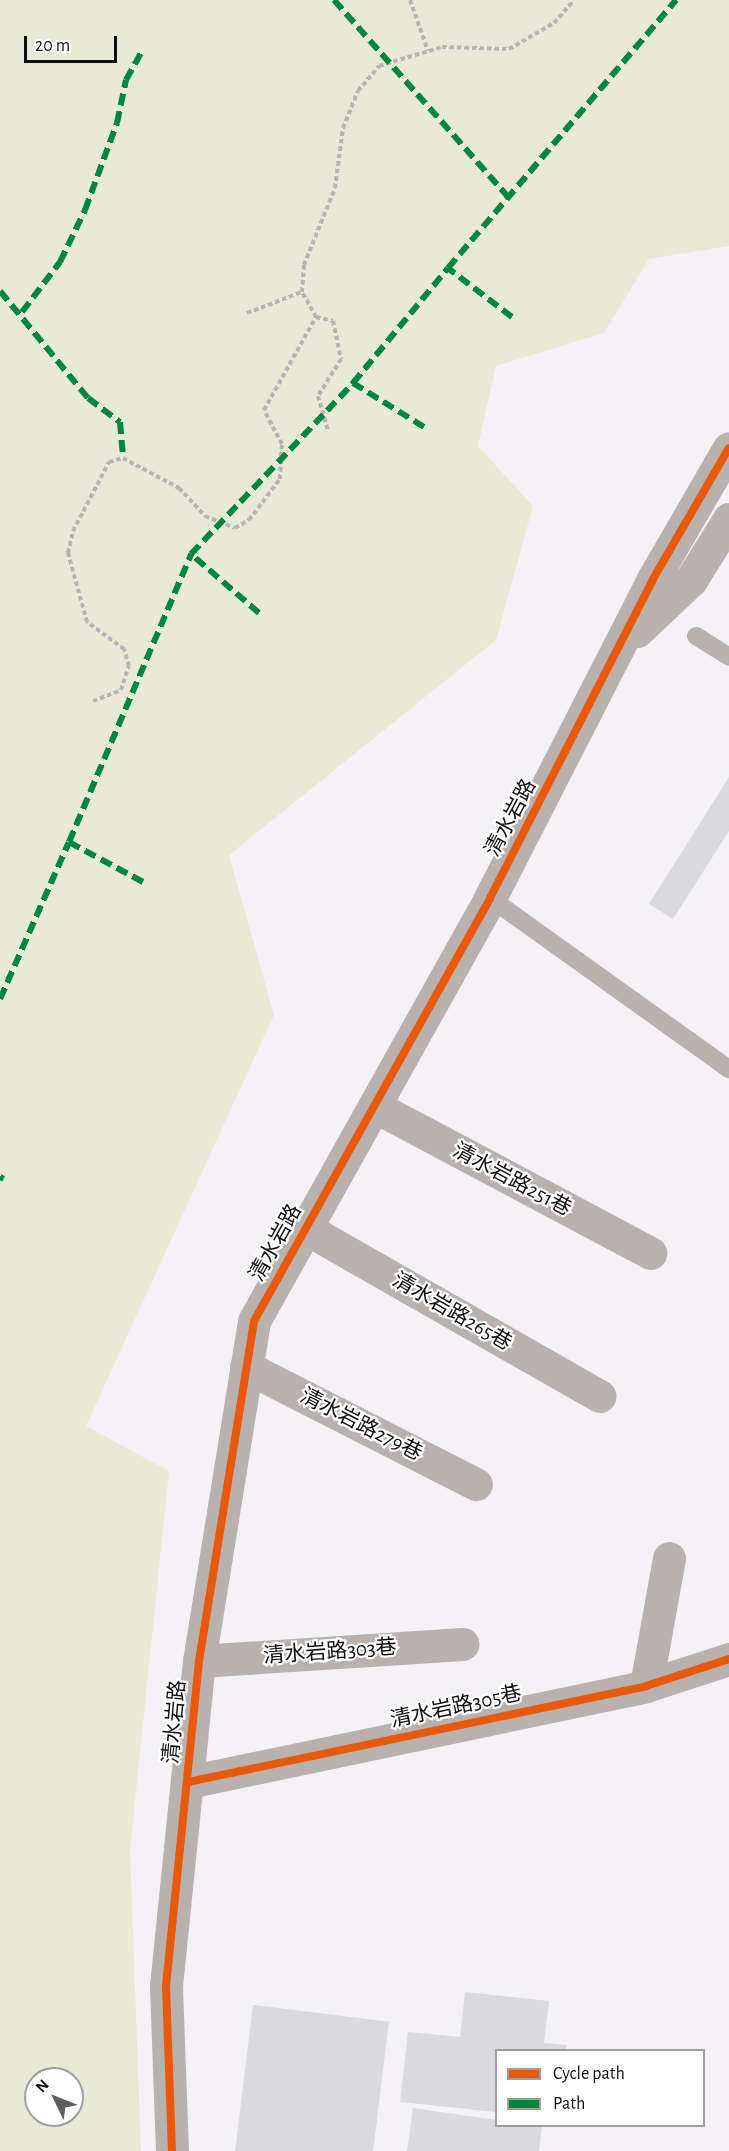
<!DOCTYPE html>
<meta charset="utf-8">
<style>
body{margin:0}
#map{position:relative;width:729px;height:2151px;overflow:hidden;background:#f4f2f7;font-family:"Alegreya Sans","Noto Sans TC",sans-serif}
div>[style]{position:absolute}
.green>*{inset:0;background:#e8ead5}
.building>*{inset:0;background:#dad9dc;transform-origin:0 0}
.path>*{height:4px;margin-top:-2px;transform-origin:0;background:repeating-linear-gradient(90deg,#b8b3b2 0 4.5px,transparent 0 7.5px)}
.service>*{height:18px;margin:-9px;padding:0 9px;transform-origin:9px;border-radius:9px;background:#b8b1ae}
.minor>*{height:33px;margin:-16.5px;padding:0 16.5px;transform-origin:16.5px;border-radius:16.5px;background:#b8b1ae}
.tertiary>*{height:33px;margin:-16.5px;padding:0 16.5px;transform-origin:16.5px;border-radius:16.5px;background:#b8b1ae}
.quiet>*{height:6px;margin-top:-3px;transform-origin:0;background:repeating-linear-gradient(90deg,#00873e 0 12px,transparent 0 18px)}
.cycleway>*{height:8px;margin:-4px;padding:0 4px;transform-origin:4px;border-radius:4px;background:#e8590c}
span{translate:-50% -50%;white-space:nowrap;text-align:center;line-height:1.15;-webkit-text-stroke:4.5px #fff;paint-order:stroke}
.street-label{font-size:21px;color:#0e0d10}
.legend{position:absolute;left:495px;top:2049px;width:210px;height:78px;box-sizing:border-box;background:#fff;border:2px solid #9f9e9f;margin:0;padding:8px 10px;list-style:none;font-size:18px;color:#0e0d10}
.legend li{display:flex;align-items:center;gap:12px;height:30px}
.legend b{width:30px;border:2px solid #9f9e9f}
.north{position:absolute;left:24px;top:2067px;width:60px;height:60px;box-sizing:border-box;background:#fff;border:2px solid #9f9e9f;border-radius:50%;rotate:313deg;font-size:16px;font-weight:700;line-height:24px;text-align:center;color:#0e0d10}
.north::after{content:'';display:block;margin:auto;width:21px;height:27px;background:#5e5d61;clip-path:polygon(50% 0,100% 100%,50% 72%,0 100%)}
.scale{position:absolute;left:24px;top:36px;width:93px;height:27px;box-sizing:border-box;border:3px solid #0e0d10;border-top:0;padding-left:8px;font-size:18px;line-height:21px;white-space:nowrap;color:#0e0d10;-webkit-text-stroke:4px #fff;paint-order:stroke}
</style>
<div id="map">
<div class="green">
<div style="clip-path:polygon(evenodd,0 0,729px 0,729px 246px,649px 259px,604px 333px,496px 366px,478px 446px,533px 506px,496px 640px,229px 855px,274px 1015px,86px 1426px,169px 1471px,130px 1850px,141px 2151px,0 2151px,0 0,36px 2079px,72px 2079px,72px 2115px,36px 2115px,36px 2079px)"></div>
</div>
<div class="building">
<div style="clip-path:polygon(729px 777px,729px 831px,673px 919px,649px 904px)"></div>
<div style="clip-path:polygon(465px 1992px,549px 2001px,544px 2043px,567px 2045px,566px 2050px,496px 2050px,496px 2112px,400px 2102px,408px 2032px,460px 2037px)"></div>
<div style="left:253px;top:2005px;width:137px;height:147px;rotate:7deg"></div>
<div style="clip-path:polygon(413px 2108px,496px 2120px,496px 2126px,542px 2126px,539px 2151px,407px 2151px)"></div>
</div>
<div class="path">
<div style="left:410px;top:0;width:54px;rotate:70.6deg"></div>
<div style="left:247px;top:313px;width:59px;rotate:-20.9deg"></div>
<div style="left:316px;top:317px;width:17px;rotate:13deg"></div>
<div style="left:333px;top:321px;width:39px;rotate:78deg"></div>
<div style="left:341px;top:359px;width:44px;rotate:121.9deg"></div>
<div style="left:318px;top:396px;width:37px;rotate:74deg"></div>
<div style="left:93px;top:701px;width:30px;rotate:-21deg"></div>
<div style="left:121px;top:690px;width:25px;rotate:-72deg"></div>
<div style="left:129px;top:666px;width:18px;rotate:-106deg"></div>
<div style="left:124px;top:649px;width:46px;rotate:-143.9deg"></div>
<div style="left:87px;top:622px;width:72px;rotate:-105.4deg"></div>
<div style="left:68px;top:553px;width:23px;rotate:-77deg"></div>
<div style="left:73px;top:531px;width:78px;rotate:-62.4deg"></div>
<div style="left:109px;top:462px;width:15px;rotate:-16deg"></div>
<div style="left:123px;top:458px;width:64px;rotate:28.2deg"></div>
<div style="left:179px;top:488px;width:38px;rotate:47deg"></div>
<div style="left:205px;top:516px;width:32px;rotate:22deg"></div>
<div style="left:235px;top:528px;width:16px;rotate:-30deg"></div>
<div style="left:249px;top:520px;width:51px;rotate:-52.9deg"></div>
<div style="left:280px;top:479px;width:35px;rotate:-87deg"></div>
<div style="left:282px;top:444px;width:38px;rotate:-118deg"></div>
<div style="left:264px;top:410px;width:107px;rotate:-60.8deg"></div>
<div style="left:316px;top:317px;width:29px;rotate:-119deg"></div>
<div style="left:302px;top:292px;width:27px;rotate:-86deg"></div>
<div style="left:304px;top:265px;width:83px;rotate:-68.1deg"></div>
<div style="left:335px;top:188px;width:61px;rotate:-82.4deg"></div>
<div style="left:343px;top:128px;width:40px;rotate:-68deg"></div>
<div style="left:358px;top:91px;width:33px;rotate:-50deg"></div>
<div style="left:379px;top:66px;width:66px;rotate:-16.8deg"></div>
<div style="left:442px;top:47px;width:67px;rotate:1.7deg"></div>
<div style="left:509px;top:49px;width:52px;rotate:-30deg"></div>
<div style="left:554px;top:23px;width:30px;rotate:-49deg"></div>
</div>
<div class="service">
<div style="left:696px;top:636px;width:39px;rotate:32deg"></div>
<div style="left:490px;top:898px;width:294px;rotate:35.6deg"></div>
</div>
<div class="minor">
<div style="left:374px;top:1106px;width:313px;rotate:28deg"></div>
<div style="left:305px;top:1228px;width:339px;rotate:29.7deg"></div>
<div style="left:246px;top:1367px;width:258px;rotate:27deg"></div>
<div style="left:199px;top:1661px;width:264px;rotate:-3.7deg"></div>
<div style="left:646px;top:1686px;width:130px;rotate:-79.8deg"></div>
<div style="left:188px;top:1782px;width:468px;rotate:-11.8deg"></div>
<div style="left:646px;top:1686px;width:87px;rotate:-18deg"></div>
</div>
<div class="tertiary">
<div style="left:637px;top:631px;width:74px;rotate:-43.4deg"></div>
<div style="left:691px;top:580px;width:72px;rotate:-58.1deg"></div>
<div style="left:172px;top:2151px;width:165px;rotate:-92.1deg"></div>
<div style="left:166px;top:1986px;width:327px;rotate:-84.2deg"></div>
<div style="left:199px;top:1661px;width:344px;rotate:-80.8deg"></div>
<div style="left:254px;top:1321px;width:484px;rotate:-60.8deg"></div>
<div style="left:490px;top:898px;width:358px;rotate:-62.9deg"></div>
<div style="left:653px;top:579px;width:151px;rotate:-59.9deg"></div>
</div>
<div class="quiet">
<div style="left:334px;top:0;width:263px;rotate:48.5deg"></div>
<div style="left:0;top:291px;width:139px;rotate:50.6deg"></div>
<div style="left:88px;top:398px;width:40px;rotate:37deg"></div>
<div style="left:120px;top:422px;width:36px;rotate:85deg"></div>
<div style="left:22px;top:312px;width:63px;rotate:-52.8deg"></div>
<div style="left:60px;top:262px;width:58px;rotate:-64.3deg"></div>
<div style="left:85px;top:210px;width:93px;rotate:-69.8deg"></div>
<div style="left:117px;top:123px;width:44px;rotate:-78.2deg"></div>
<div style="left:126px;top:80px;width:35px;rotate:-61deg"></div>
<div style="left:512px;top:317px;width:81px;rotate:-142.6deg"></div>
<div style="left:448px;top:268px;width:352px;rotate:-49.6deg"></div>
<div style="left:424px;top:427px;width:84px;rotate:-148.2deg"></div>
<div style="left:353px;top:383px;width:149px;rotate:-50.4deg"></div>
<div style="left:259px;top:613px;width:90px;rotate:-139.1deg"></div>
<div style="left:191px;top:554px;width:236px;rotate:-46.5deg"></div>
<div style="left:143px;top:882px;width:84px;rotate:-151.6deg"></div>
<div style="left:69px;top:842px;width:313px;rotate:-67deg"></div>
<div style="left:0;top:999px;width:171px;rotate:-66.3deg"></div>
<div style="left:0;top:1177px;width:4px;rotate:27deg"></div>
</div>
<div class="cycleway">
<div style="left:188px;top:1782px;width:468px;rotate:-11.8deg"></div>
<div style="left:646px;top:1686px;width:87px;rotate:-18deg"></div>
<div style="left:172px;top:2151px;width:165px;rotate:-92.1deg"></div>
<div style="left:166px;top:1986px;width:327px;rotate:-84.2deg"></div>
<div style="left:199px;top:1661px;width:344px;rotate:-80.8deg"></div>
<div style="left:254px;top:1321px;width:484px;rotate:-60.8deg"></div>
<div style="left:490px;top:898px;width:358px;rotate:-62.9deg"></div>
<div style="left:653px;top:579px;width:151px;rotate:-59.9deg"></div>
</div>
<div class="street-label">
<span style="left:511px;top:818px;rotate:-62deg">清水岩路</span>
<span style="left:512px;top:1180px;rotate:28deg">清水岩路251巷</span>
<span style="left:276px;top:1243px;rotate:-61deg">清水岩路</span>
<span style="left:452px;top:1312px;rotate:30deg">清水岩路265巷</span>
<span style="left:361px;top:1425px;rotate:27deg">清水岩路279巷</span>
<span style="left:330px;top:1652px;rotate:-4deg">清水岩路303巷</span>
<span style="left:456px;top:1707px;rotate:-12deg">清水岩路305巷</span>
<span style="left:175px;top:1722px;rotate:-85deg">清水岩路</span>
</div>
<ul class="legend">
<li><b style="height:8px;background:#e8590c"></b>Cycle path</li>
<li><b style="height:8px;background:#00873e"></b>Path</li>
</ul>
<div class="north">N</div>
<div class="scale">20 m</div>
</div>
